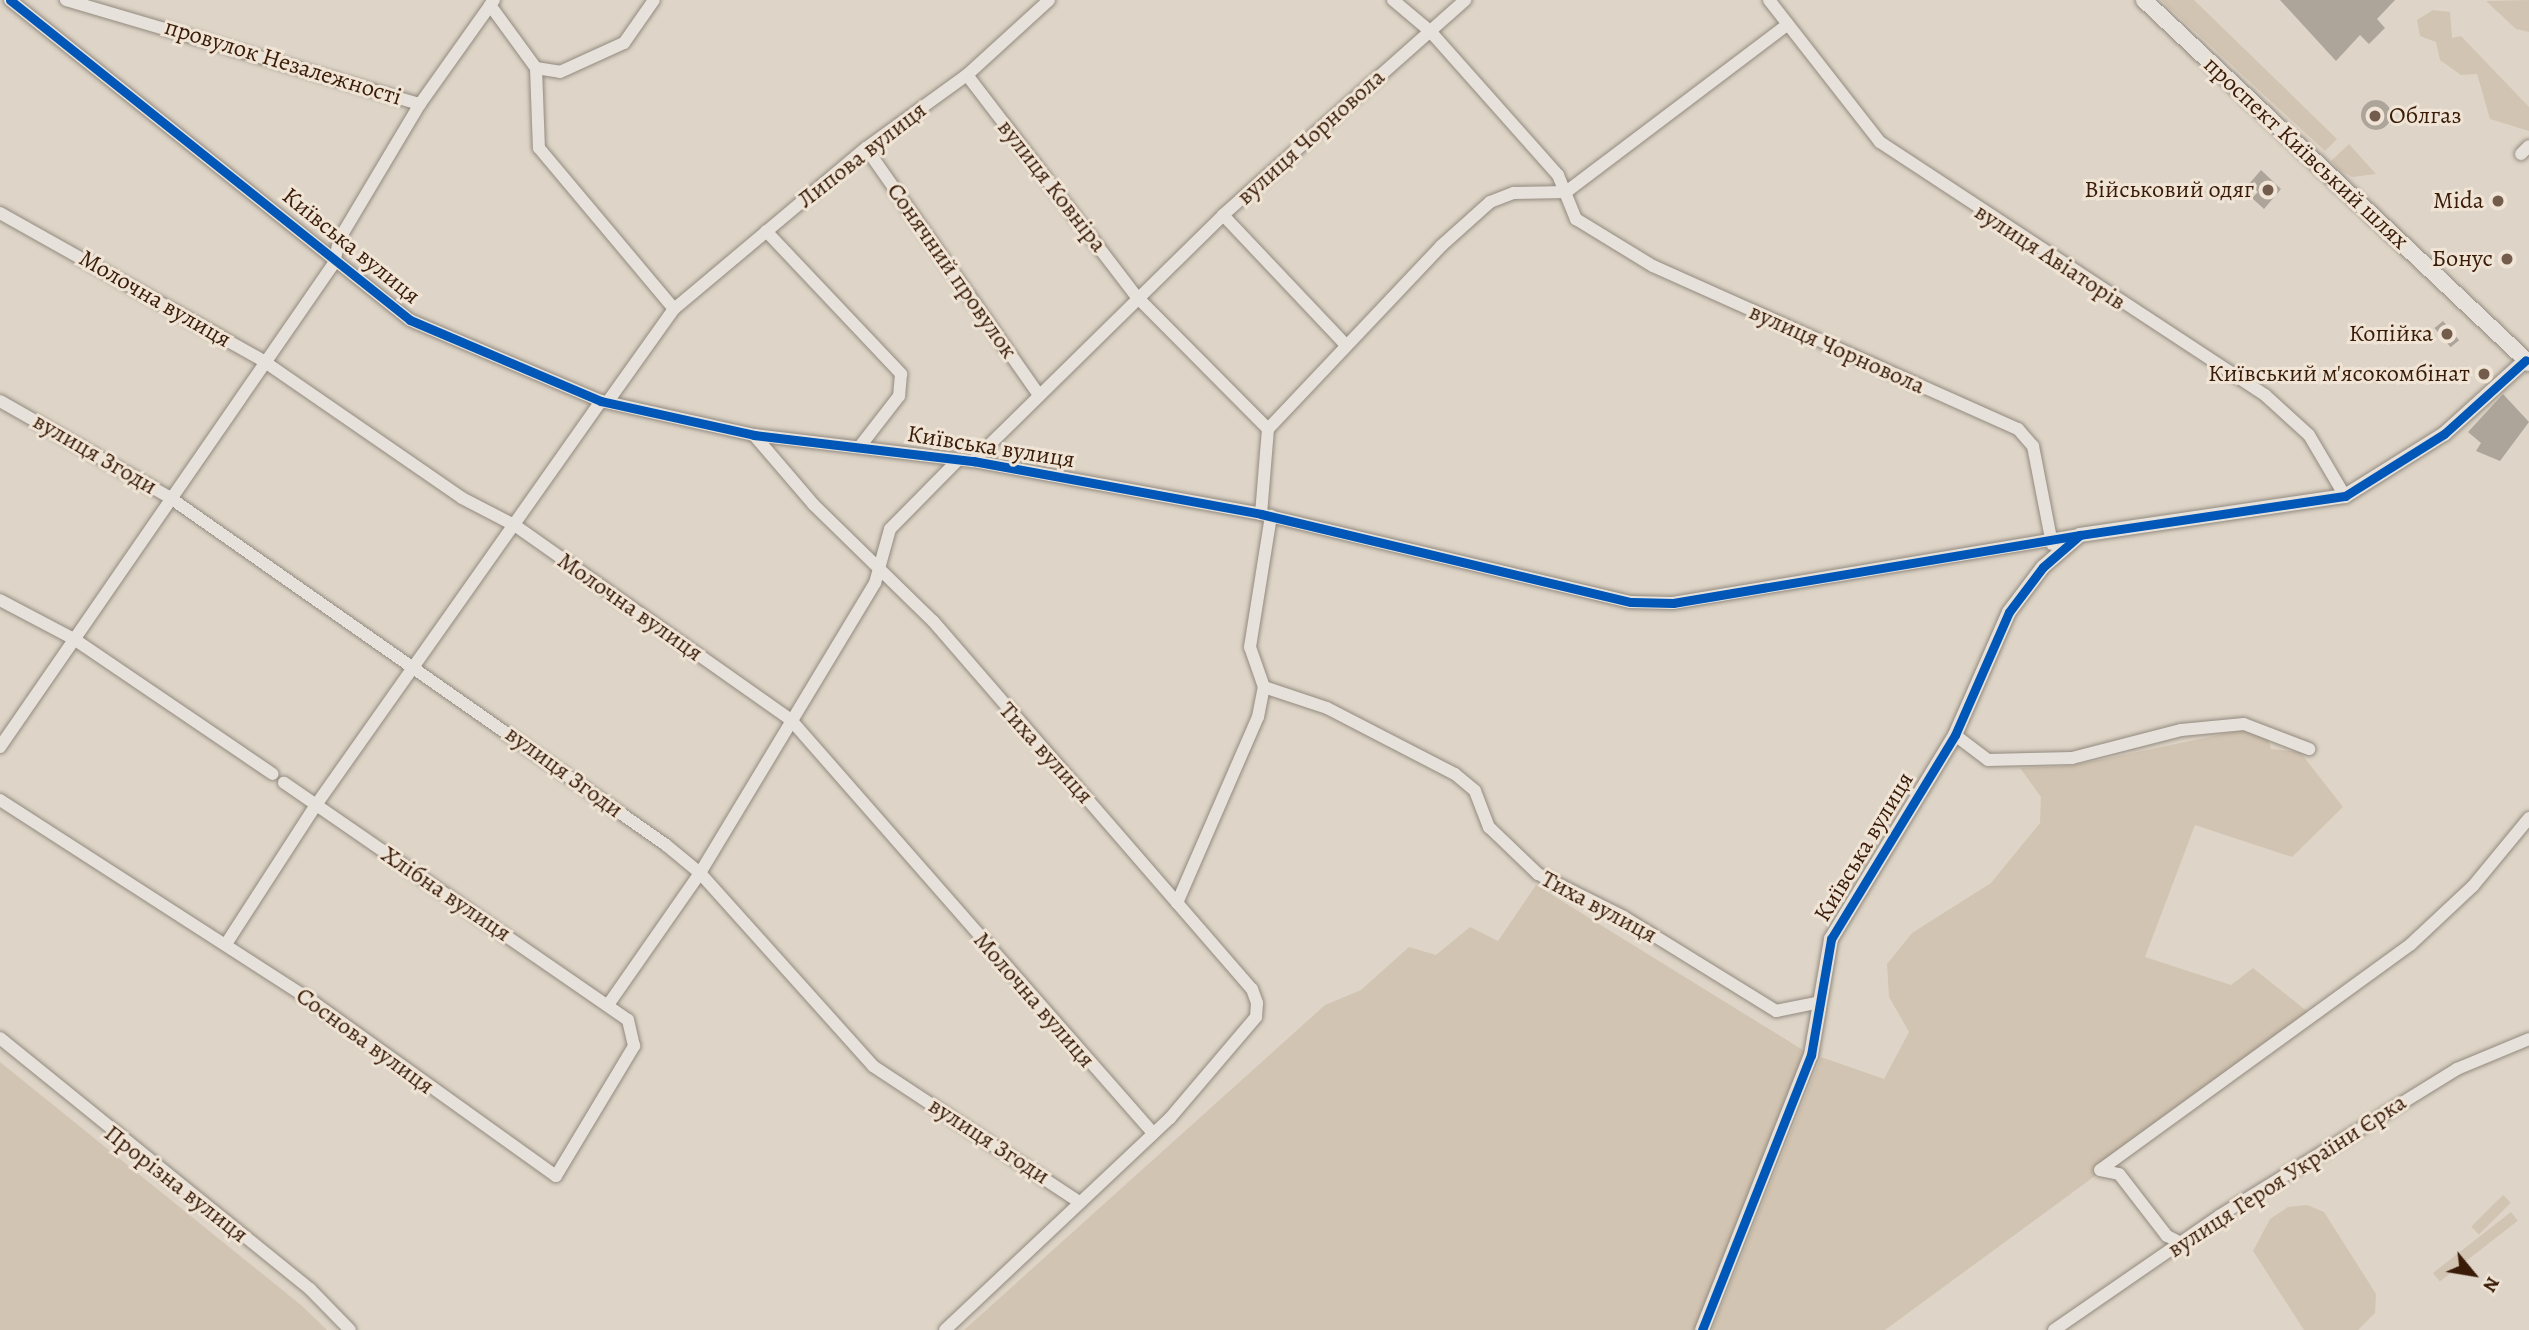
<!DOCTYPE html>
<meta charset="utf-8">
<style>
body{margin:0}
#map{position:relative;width:2529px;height:1330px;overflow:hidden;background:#ded5c8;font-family:Alegreya,serif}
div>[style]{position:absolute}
.green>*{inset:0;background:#d2c4b2;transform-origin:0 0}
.building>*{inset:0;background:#ada59a;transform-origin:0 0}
.round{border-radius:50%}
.roads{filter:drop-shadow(0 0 2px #938a7f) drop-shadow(0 0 2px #938a7f)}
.minor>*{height:12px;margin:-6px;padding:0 6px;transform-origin:6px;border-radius:6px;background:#e6e1da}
.tertiary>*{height:14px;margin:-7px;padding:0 7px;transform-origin:7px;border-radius:7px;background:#e6e1da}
.secondary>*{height:16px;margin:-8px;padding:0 8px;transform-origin:8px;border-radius:8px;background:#e6e1da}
.cycleway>*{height:9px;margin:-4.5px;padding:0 4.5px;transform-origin:4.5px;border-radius:4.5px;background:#0057b8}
.dots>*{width:19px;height:19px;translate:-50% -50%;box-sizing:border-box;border:4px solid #efe4d5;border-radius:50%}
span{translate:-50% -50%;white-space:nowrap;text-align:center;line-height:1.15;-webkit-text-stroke:6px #efe4d5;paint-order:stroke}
.street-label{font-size:24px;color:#391b07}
.poi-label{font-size:24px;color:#391b07}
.left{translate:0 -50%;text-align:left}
.right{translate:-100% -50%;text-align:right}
.north{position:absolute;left:2438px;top:1239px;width:70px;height:70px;-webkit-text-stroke:5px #efe4d5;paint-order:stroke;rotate:120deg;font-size:19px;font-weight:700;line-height:28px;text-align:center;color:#391b07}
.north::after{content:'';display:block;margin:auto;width:24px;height:32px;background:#391b07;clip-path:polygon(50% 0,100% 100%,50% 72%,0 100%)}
</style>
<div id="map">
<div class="green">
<div style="clip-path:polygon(2161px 0,2194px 0,2337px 139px,2325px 151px)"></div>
<div style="clip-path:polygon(2529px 0,2529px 32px,2516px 29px,2486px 1px)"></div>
<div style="clip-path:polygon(2433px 10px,2450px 12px,2452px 38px,2461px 36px,2529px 107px,2529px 131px,2490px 119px,2477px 74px,2461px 75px,2440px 60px,2436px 42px,2420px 36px,2417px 20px)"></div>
<div style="clip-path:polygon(2349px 144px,2376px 174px,2352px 177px,2337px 168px,2331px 161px)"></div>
<div style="clip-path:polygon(2243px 730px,2268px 738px,2271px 749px,2300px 752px,2343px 807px,2292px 857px,2195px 825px,2145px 957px,2231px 985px,2253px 968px,2313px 1016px,1885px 1330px,1712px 1330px,1821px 1057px,1884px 1079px,1909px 1032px,1889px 997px,1887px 964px,1912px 933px,1991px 883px,2040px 823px,2041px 797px,2020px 768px,2070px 766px)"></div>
<div style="clip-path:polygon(1536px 885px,1811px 1055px,1700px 1330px,964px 1330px,1325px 1005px,1361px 990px,1409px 947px,1436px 955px,1470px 927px,1498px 941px)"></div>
<div style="clip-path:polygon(0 1062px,301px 1305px,327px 1330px,0 1330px)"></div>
<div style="left:2503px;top:1195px;width:11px;height:45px;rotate:45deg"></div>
<div style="clip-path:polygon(2307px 1205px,2324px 1212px,2376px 1294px,2375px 1313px,2358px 1330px,2304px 1330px,2253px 1251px,2270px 1219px,2288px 1207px)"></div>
<div style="left:2511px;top:1212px;width:11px;height:99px;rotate:52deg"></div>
</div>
<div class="building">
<div style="clip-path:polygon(2280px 0,2395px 0,2377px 19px,2385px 28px,2369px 44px,2360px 35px,2336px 61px)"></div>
<div class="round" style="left:2361px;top:100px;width:30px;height:30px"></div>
<div style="clip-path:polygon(2261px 170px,2281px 189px,2264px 209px,2252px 198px,2258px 192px,2249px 184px)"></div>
<div style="left:2443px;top:321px;width:25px;height:11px;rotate:50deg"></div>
<div style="clip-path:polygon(2503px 394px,2529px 422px,2500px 461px,2476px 451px,2481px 443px,2468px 432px)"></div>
</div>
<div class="roads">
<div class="minor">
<div style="left:10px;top:0;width:512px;rotate:38.66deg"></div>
<div style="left:410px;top:320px;width:207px;rotate:23deg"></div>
<div style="left:601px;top:401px;width:157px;rotate:12.5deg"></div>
<div style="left:754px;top:435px;width:221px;rotate:6.8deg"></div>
<div style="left:973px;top:461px;width:293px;rotate:10.4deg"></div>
<div style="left:1261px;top:514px;width:380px;rotate:13.4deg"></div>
<div style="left:1631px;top:602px;width:42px;rotate:1.4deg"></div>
<div style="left:1673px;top:603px;width:412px;rotate:-9.5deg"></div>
<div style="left:66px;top:0;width:369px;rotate:16.4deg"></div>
<div style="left:1393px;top:0;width:48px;rotate:40deg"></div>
<div style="left:1430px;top:31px;width:193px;rotate:48.4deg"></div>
<div style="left:1558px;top:175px;width:48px;rotate:67.8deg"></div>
<div style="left:1576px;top:219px;width:90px;rotate:31.4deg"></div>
<div style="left:1653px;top:266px;width:400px;rotate:24.1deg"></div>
<div style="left:2018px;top:429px;width:23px;rotate:49deg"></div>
<div style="left:2033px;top:446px;width:100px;rotate:79deg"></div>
<div style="left:1769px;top:0;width:180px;rotate:52deg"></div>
<div style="left:1880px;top:142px;width:461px;rotate:33.3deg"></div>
<div style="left:2265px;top:395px;width:59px;rotate:42.3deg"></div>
<div style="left:2309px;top:435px;width:71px;rotate:59.5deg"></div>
<div style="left:490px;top:5px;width:78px;rotate:53.9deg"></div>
<div style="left:536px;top:68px;width:24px;rotate:9deg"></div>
<div style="left:560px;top:72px;width:70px;rotate:-24.4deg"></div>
<div style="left:624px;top:43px;width:52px;rotate:-55.1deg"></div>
<div style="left:536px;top:68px;width:80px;rotate:87.9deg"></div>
<div style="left:539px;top:148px;width:210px;rotate:50deg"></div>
<div style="left:967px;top:75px;width:280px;rotate:52.6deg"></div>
<div style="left:1137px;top:297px;width:186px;rotate:45.2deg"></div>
<div style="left:866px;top:148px;width:300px;rotate:55deg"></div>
<div style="left:2521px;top:154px;width:11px;rotate:-45deg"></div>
<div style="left:0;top:213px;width:304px;rotate:29.3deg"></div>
<div style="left:265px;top:362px;width:239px;rotate:34.6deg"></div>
<div style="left:462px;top:498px;width:61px;rotate:27.4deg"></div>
<div style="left:516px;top:526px;width:337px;rotate:35.2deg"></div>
<div style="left:791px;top:720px;width:548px;rotate:48.77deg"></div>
<div style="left:1223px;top:215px;width:179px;rotate:46.6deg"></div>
<div style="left:766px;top:231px;width:197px;rotate:46.6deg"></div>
<div style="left:901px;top:374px;width:22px;rotate:95deg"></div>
<div style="left:899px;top:396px;width:62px;rotate:127.8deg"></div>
<div style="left:609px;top:400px;width:112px;rotate:-54.5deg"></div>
<div style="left:674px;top:309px;width:251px;rotate:-40deg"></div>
<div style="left:866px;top:148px;width:125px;rotate:-35.9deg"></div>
<div style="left:967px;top:75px;width:111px;rotate:-42.4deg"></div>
<div style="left:0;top:401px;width:194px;rotate:29.6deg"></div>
<div style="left:169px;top:497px;width:607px;rotate:35deg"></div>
<div style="left:666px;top:845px;width:44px;rotate:39.5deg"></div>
<div style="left:700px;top:873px;width:259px;rotate:48.1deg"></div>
<div style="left:873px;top:1066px;width:247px;rotate:33.4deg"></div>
<div style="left:754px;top:435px;width:92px;rotate:49.4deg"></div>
<div style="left:814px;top:505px;width:166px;rotate:44.3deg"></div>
<div style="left:933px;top:621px;width:487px;rotate:49.1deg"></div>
<div style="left:1252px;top:989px;width:15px;rotate:70deg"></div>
<div style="left:1257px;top:1003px;width:14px;rotate:94deg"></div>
<div style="left:1256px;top:1017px;width:133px;rotate:130.4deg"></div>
<div style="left:1170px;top:1118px;width:309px;rotate:136.7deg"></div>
<div style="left:973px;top:461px;width:351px;rotate:-44.5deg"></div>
<div style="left:1223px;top:215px;width:324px;rotate:-41.6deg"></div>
<div style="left:1261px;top:514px;width:85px;rotate:-85.3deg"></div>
<div style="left:1268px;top:429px;width:252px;rotate:-46.6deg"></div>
<div style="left:1441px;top:246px;width:66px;rotate:-41.9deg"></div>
<div style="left:1490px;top:202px;width:26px;rotate:-21deg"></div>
<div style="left:1514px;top:193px;width:52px;rotate:-1.1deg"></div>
<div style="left:1566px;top:192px;width:278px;rotate:-37.1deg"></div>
<div style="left:0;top:600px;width:84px;rotate:27.8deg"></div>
<div style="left:74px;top:639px;width:240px;rotate:34.2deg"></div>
<div style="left:1264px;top:687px;width:66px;rotate:18.4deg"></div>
<div style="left:1327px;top:708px;width:144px;rotate:27.3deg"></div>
<div style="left:1455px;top:774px;width:26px;rotate:40deg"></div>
<div style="left:1475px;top:791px;width:39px;rotate:69deg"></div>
<div style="left:1489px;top:827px;width:68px;rotate:43.8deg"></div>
<div style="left:1538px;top:874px;width:96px;rotate:26.6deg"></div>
<div style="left:1624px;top:917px;width:179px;rotate:31.7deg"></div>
<div style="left:1776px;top:1011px;width:41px;rotate:-11.3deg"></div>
<div style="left:1955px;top:735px;width:41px;rotate:37.1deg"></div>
<div style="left:1988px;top:760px;width:84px;rotate:-1.4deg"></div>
<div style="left:2072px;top:758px;width:113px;rotate:-14.4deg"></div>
<div style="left:2181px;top:730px;width:63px;rotate:-5.4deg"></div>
<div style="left:2244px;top:724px;width:70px;rotate:21deg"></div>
<div style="left:0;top:747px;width:588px;rotate:-55.39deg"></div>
<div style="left:334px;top:263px;width:26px;rotate:-77deg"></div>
<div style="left:340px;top:238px;width:156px;rotate:-59.2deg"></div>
<div style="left:420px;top:104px;width:128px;rotate:-54.6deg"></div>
<div style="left:0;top:800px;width:373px;rotate:32.8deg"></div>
<div style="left:313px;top:1002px;width:299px;rotate:35.6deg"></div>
<div style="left:556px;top:1176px;width:152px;rotate:-59deg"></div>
<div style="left:634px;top:1046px;width:27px;rotate:-103deg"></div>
<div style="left:628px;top:1020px;width:418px;rotate:-145.4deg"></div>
<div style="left:1177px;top:903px;width:203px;rotate:-66.5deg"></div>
<div style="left:1258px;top:717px;width:31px;rotate:-79deg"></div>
<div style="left:1264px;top:687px;width:42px;rotate:-109.3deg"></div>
<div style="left:1250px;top:647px;width:133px;rotate:-80.9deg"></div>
<div style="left:226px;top:944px;width:166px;rotate:-57.1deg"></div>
<div style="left:316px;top:805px;width:494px;rotate:-54.8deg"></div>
<div style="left:608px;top:1005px;width:161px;rotate:-55.1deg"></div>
<div style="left:700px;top:873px;width:339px;rotate:-58.9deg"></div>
<div style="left:875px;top:583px;width:56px;rotate:-74.5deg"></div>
<div style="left:890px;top:529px;width:95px;rotate:-45.4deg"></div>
<div style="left:0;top:1038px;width:399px;rotate:39deg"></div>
<div style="left:310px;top:1289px;width:57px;rotate:45.7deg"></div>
<div style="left:2181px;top:1243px;width:16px;rotate:-153deg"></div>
<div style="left:2167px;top:1236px;width:78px;rotate:-127.7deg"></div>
<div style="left:2119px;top:1174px;width:19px;rotate:-168deg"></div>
<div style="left:2100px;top:1170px;width:384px;rotate:-36deg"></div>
<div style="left:2411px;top:944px;width:85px;rotate:-43.1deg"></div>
<div style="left:2473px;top:886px;width:88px;rotate:-50.5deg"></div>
<div style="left:2054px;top:1330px;width:201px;rotate:-34.6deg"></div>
<div style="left:2219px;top:1216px;width:280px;rotate:-31.7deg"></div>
<div style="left:2457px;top:1069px;width:78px;rotate:-22.6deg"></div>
</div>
<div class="tertiary">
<div style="left:1702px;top:1330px;width:296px;rotate:-68.4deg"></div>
<div style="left:1811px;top:1055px;width:118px;rotate:-80.2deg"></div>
<div style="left:1831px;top:939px;width:239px;rotate:-58.7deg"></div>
<div style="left:1955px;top:735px;width:134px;rotate:-66.3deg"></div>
<div style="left:2009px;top:612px;width:56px;rotate:-52.9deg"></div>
<div style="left:2043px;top:567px;width:49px;rotate:-40.9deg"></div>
<div style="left:2080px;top:535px;width:268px;rotate:-8.4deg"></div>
<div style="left:2345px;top:496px;width:117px;rotate:-32.1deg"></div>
<div style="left:2444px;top:434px;width:110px;rotate:-42.1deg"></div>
</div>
<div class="secondary">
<div style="left:2144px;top:0;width:529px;rotate:43.32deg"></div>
</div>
</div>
<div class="cycleway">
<div style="left:10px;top:0;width:512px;rotate:38.66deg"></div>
<div style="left:410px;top:320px;width:207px;rotate:23deg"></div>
<div style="left:601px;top:401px;width:157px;rotate:12.5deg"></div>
<div style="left:754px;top:435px;width:221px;rotate:6.8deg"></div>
<div style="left:973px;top:461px;width:293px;rotate:10.4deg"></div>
<div style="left:1261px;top:514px;width:380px;rotate:13.4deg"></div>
<div style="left:1631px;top:602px;width:42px;rotate:1.4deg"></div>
<div style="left:1673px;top:603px;width:413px;rotate:-9.5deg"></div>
<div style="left:1702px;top:1330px;width:296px;rotate:-68.4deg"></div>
<div style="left:1811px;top:1055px;width:118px;rotate:-80.2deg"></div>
<div style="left:1831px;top:939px;width:239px;rotate:-58.7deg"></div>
<div style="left:1955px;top:735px;width:134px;rotate:-66.3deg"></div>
<div style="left:2009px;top:612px;width:56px;rotate:-52.9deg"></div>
<div style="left:2043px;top:567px;width:49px;rotate:-40.9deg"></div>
<div style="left:2080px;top:535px;width:268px;rotate:-8.4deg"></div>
<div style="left:2345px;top:496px;width:117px;rotate:-32.1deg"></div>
<div style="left:2444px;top:434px;width:110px;rotate:-42.1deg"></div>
</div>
<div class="dots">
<div style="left:2375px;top:116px;background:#735c4b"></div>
<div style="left:2268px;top:190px;background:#735c4b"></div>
<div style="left:2498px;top:201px;background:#735c4b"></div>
<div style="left:2507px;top:259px;background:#735c4b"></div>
<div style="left:2447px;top:334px;background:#735c4b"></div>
<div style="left:2484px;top:374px;background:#735c4b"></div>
</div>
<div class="street-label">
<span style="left:283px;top:62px;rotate:17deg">провулок Незалежності</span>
<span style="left:1311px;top:137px;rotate:-42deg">вулиця Чорновола</span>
<span style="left:2306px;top:153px;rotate:43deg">проспект Київський шлях</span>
<span style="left:862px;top:155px;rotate:-38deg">Липова вулиця</span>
<span style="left:1052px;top:186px;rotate:52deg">вулиця Ковніра</span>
<span style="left:351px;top:246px;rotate:39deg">Київська вулиця</span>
<span style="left:2050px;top:257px;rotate:33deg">вулиця Авіаторів</span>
<span style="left:952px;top:271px;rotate:55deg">Сонячний провулок</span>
<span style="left:155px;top:299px;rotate:30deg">Молочна вулиця</span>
<span style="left:1837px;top:349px;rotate:24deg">вулиця Чорновола</span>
<span style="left:991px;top:447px;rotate:9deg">Київська вулиця</span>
<span style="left:95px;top:454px;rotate:30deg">вулиця Згоди</span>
<span style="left:630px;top:607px;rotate:35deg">Молочна вулиця</span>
<span style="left:1046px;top:753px;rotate:48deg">Тиха вулиця</span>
<span style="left:564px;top:772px;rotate:36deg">вулиця Згоди</span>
<span style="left:1864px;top:847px;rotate:-59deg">Київська вулиця</span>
<span style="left:446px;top:894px;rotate:34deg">Хлібна вулиця</span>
<span style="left:1599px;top:907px;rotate:28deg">Тиха вулиця</span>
<span style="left:1034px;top:1000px;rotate:49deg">Молочна вулиця</span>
<span style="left:365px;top:1041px;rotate:36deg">Соснова вулиця</span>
<span style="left:989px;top:1141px;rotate:33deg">вулиця Згоди</span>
<span style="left:2287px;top:1176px;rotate:-33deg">вулиця Героя України Єрка</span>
<span style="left:176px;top:1184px;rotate:38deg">Прорізна вулиця</span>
</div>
<div class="poi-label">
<span class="left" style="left:2389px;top:116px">Облгаз</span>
<span class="right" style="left:2254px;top:190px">Військовий одяг</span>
<span class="right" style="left:2484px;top:201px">Mida</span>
<span class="right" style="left:2493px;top:259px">Бонус</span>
<span class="right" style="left:2433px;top:334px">Копійка</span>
<span class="right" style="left:2470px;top:374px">Київський м'ясокомбінат</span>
</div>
<div class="north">N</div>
</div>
